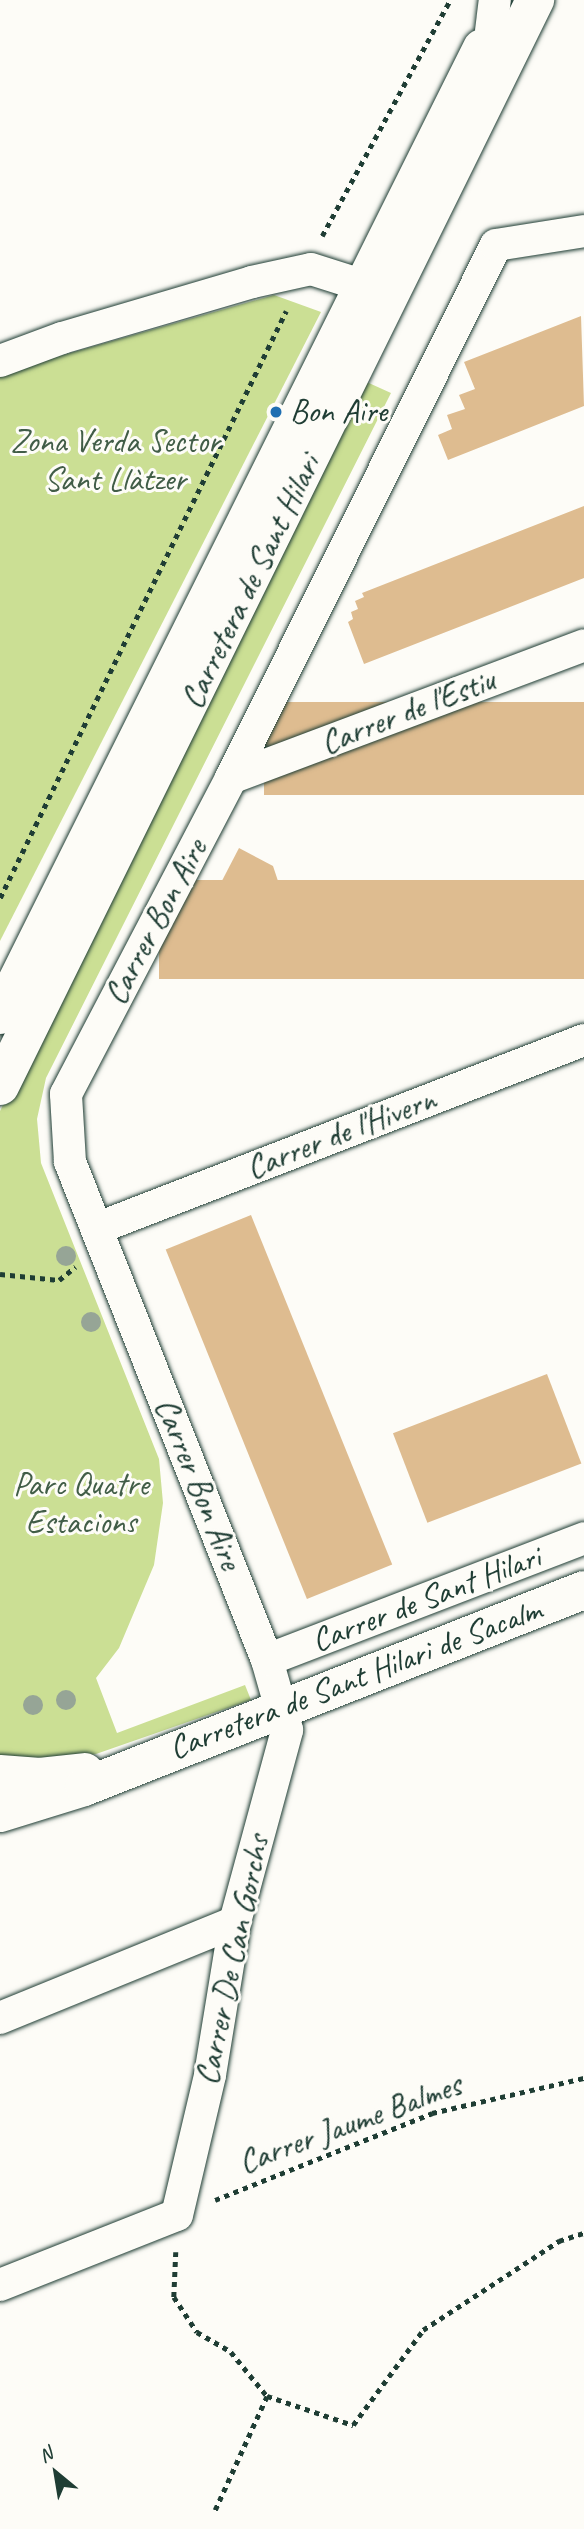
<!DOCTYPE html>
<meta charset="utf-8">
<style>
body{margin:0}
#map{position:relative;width:584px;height:2529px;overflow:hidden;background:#fdfcf7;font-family:Caveat,sans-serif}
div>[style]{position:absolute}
.green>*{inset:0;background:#cbdf94}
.building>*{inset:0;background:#debc90;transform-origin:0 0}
.path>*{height:4.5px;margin-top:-2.25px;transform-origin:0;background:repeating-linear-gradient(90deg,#1f3d34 0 5px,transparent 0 10px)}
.roads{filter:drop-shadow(0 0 2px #1f3d34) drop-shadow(0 0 2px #1f3d34)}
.minor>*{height:32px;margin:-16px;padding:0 16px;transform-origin:16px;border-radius:16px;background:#fdfcf7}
.tertiary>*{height:38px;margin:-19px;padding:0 19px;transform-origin:19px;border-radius:19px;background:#fdfcf7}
.trees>*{width:20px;height:20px;margin:-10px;border-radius:50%;background:#96a596}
.dots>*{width:19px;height:19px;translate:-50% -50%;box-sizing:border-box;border:4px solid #fdfcf7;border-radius:50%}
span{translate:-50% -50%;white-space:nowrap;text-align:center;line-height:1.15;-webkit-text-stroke:6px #fdfcf7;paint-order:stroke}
.poi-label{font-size:33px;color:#1f3d34}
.left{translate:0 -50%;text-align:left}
.park-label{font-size:33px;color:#415d47}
.street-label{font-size:33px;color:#1f3d34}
.north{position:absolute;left:21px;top:2438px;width:70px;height:70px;-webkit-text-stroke:5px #fdfcf7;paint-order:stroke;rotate:330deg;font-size:19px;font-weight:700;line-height:28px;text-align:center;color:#1f3d34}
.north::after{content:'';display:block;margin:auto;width:24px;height:32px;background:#1f3d34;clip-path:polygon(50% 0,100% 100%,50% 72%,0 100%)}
</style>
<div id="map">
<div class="green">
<div style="clip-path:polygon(274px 295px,321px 312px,0 941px,0 373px)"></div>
<div style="clip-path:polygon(360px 379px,391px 393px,46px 1078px,37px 1119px,41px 1163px,159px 1459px,163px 1503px,154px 1565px,119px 1648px,96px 1678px,117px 1733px,245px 1685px,251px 1700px,96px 1754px,48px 1762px,0 1758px,0 1111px)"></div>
</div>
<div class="building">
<div style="clip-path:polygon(581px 316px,584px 406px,448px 460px,438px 435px,452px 429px,447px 415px,465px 409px,459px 395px,475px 389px,464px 362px)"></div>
<div style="clip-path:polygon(584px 506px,584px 578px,364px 664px,348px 622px,353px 619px,351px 612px,358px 609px,355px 601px,364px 597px,362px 593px)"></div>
<div style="left:584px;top:702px;width:93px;height:320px;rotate:90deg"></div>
<div style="clip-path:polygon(239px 848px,273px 866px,280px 887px,254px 937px,233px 943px,199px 925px)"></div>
<div style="left:584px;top:880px;width:99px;height:425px;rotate:90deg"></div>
<div style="left:251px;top:1215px;width:377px;height:92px;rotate:68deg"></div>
<div style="left:547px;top:1374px;width:96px;height:165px;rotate:69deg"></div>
</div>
<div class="path">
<div style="left:322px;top:236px;width:268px;rotate:-61.5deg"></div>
<div style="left:0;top:898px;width:653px;rotate:-64.02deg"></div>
<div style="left:0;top:1274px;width:59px;rotate:5.8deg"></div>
<div style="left:59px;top:1280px;width:21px;rotate:-39deg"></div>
<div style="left:215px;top:2200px;width:234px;rotate:-21.8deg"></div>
<div style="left:432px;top:2113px;width:156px;rotate:-13deg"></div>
<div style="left:176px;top:2252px;width:45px;rotate:92.5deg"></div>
<div style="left:174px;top:2297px;width:42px;rotate:56.7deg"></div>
<div style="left:197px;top:2332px;width:39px;rotate:30deg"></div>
<div style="left:231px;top:2352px;width:57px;rotate:50.7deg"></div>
<div style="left:267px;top:2396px;width:91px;rotate:18.6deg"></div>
<div style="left:353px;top:2425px;width:118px;rotate:-53.6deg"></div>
<div style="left:423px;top:2330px;width:163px;rotate:-33.2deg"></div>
<div style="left:559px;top:2241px;width:26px;rotate:-18deg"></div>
<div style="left:215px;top:2510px;width:125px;rotate:-65.5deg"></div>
</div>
<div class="roads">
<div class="minor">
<div style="left:491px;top:31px;width:31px;rotate:-83deg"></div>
<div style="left:0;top:361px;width:66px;rotate:-20.4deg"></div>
<div style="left:62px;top:338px;width:198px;rotate:-16.4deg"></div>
<div style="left:252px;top:282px;width:60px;rotate:-12.4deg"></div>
<div style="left:311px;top:269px;width:52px;rotate:17.7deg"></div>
<div style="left:231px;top:778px;width:377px;rotate:-20.6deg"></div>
<div style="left:98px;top:1228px;width:521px;rotate:-21.15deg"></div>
<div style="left:267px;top:1660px;width:340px;rotate:-21deg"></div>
<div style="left:0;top:2018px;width:254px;rotate:-22.2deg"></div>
<div style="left:0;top:2285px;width:190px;rotate:-21.6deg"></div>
<div style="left:177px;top:2215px;width:144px;rotate:-76.7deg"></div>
<div style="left:210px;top:2075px;width:155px;rotate:-80.7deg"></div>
<div style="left:235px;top:1922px;width:199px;rotate:-74.8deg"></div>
<div style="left:287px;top:1730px;width:73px;rotate:-105.9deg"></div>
<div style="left:267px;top:1660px;width:536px;rotate:-111.58deg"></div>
<div style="left:70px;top:1162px;width:68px;rotate:-93.4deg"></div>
<div style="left:66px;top:1094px;width:356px;rotate:-62.4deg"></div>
<div style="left:231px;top:778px;width:595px;rotate:-63.56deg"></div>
<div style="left:496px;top:245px;width:89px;rotate:-9deg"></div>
</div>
<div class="tertiary">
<div style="left:0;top:1015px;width:1080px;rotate:-63.51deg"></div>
<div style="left:0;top:1086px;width:1211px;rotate:-63.77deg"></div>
<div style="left:0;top:1774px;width:40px;rotate:4.3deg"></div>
<div style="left:40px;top:1777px;width:45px;rotate:-6.3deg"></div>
<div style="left:0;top:1813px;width:88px;rotate:-17.2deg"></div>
<div style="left:84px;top:1787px;width:537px;rotate:-21.5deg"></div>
</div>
</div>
<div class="trees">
<div style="left:66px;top:1256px"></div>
<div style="left:91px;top:1322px"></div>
<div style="left:66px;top:1700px"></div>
<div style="left:33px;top:1705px"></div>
</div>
<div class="dots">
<div style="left:276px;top:412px;background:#1f6fb2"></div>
</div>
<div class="poi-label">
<span class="left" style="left:290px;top:412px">Bon Aire</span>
</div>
<div class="park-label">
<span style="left:115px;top:461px">Zona Verda Sector<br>Sant Llàtzer</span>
<span style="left:81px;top:1504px">Parc Quatre<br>Estacions</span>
</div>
<div class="street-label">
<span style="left:251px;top:582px;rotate:-64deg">Carretera de Sant Hilari</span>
<span style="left:408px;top:712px;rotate:-21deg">Carrer de l'Estiu</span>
<span style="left:156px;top:922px;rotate:-62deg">Carrer Bon Aire</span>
<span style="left:341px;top:1134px;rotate:-21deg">Carrer de l'Hivern</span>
<span style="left:198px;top:1484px;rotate:68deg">Carrer Bon Aire</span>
<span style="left:426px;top:1599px;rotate:-21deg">Carrer de Sant Hilari</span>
<span style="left:355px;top:1679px;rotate:-21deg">Carretera de Sant Hilari de Sacalm</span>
<span style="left:233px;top:1960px;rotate:-78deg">Carrer De Can Gorchs</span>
<span style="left:350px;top:2124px;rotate:-20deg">Carrer Jaume Balmes</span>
</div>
<div class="north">N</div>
</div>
